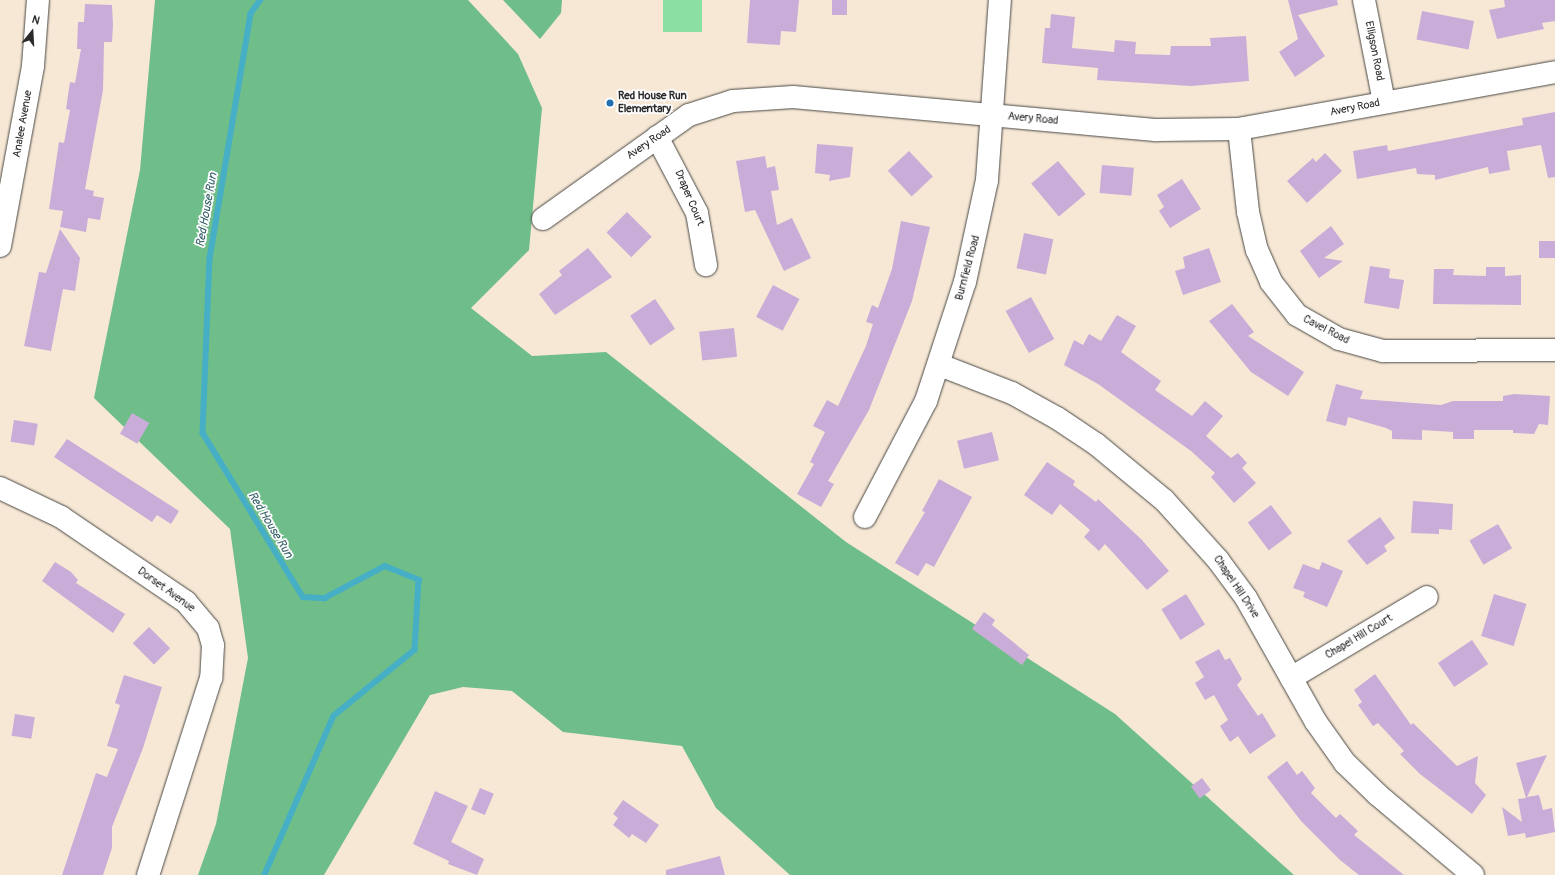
<!DOCTYPE html>
<style>
body{margin:0}
#map{position:relative;width:1555px;height:875px;overflow:hidden;background:#f6e8d5;font-family:Pangolin,sans-serif}
div>[style]{position:absolute}
.green>*{inset:0;background:#8ae0a3;transform-origin:0 0}
.forest>*{inset:0;background:#6fbe89}
.stream>*{height:5.5px;margin:-2.75px;padding:0 2.75px;transform-origin:2.75px;border-radius:2.75px;background:#46afc5}
.building>*{inset:0;background:#caacd8;transform-origin:0 0}
.roads{filter:drop-shadow(0 0 1px #494744) drop-shadow(0 0 1px #494744)}
.minor>*{height:22px;margin:-11px;padding:0 11px;transform-origin:11px;border-radius:11px;background:#fff}
.dots>*{width:11px;height:11px;translate:-50% -50%;box-sizing:border-box;border:2px solid #fff;border-radius:50%}
span{translate:-50% -50%;white-space:nowrap;text-align:center;line-height:1.15;-webkit-text-stroke:3.5px #fff;paint-order:stroke}
.street-label{font-size:11px;color:#2b2b2b}
.poi-label{font-size:11px;color:#2b2b2b;font-weight:700}
.left{translate:0 -50%;text-align:left}
.water-label{font-size:12px;color:#366069;font-style:italic}
.north{position:absolute;left:12px;top:12px;width:40px;height:40px;-webkit-text-stroke:3px #fff;paint-order:stroke;rotate:18deg;font-size:11px;font-weight:700;line-height:16px;text-align:center;color:#2b2b2b}
.north::after{content:'';display:block;margin:auto;width:14px;height:18px;background:#2b2b2b;clip-path:polygon(50% 0,100% 100%,50% 72%,0 100%)}
</style>
<div id="map">
<div class="green">
<div style="left:663px;top:0;width:39px;height:32px"></div>
</div>
<div class="forest">
<div style="clip-path:polygon(155px 0,468px 0,518px 54px,542px 108px,529px 250px,471px 308px,532px 356px,606px 352px,846px 542px,1115px 714px,1294px 875px,790px 875px,716px 808px,682px 746px,563px 732px,512px 691px,463px 687px,430px 695px,324px 875px,198px 875px,216px 824px,248px 658px,230px 529px,94px 398px,140px 170px)"></div>
<div style="clip-path:polygon(503px 0,562px 0,561px 13px,540px 39px)"></div>
</div>
<div class="stream">
<div style="left:261px;top:0;width:17px;rotate:126deg"></div>
<div style="left:251px;top:14px;width:247px;rotate:99.5deg"></div>
<div style="left:210px;top:258px;width:175px;rotate:92.3deg"></div>
<div style="left:203px;top:433px;width:192px;rotate:58.6deg"></div>
<div style="left:303px;top:597px;width:22px;rotate:3deg"></div>
<div style="left:325px;top:598px;width:68px;rotate:-28.1deg"></div>
<div style="left:385px;top:566px;width:37px;rotate:22deg"></div>
<div style="left:419px;top:580px;width:70px;rotate:93.3deg"></div>
<div style="left:415px;top:650px;width:104px;rotate:140.8deg"></div>
<div style="left:334px;top:716px;width:173px;rotate:113.5deg"></div>
</div>
<div class="building">
<div style="clip-path:polygon(750px 0,799px 0,796px 32px,781px 31px,780px 45px,747px 43px)"></div>
<div style="left:832px;top:0;width:15px;height:15px"></div>
<div style="clip-path:polygon(1288px 0,1337px 0,1338px 5px,1298px 15px,1325px 56px,1295px 77px,1279px 52px,1298px 39px)"></div>
<div style="clip-path:polygon(1504px 0,1555px 0,1555px 21px,1542px 23px,1544px 29px,1497px 39px,1489px 10px,1505px 7px)"></div>
<div style="clip-path:polygon(85px 4px,112px 5px,113px 25px,112px 42px,104px 42px,103px 90px,85px 189px,94px 191px,93px 196px,104px 198px,100px 220px,88px 218px,86px 232px,60px 227px,63px 211px,49px 209px,59px 142px,64px 143px,70px 110px,66px 109px,70px 82px,75px 83px,81px 49px,77px 49px,78px 22px,84px 22px)"></div>
<div style="left:1422px;top:11px;width:53px;height:29px;rotate:11deg"></div>
<div style="clip-path:polygon(1051px 14px,1075px 17px,1072px 48px,1114px 52px,1115px 40px,1136px 42px,1135px 54px,1170px 55px,1171px 46px,1211px 46px,1210px 38px,1246px 36px,1249px 81px,1191px 86px,1097px 80px,1098px 68px,1042px 63px,1045px 28px,1050px 28px)"></div>
<div style="clip-path:polygon(1555px 112px,1555px 177px,1548px 178px,1541px 145px,1507px 151px,1510px 170px,1489px 174px,1488px 167px,1435px 180px,1435px 175px,1417px 174px,1416px 168px,1357px 179px,1353px 151px,1387px 145px,1388px 151px,1523px 125px,1522px 118px)"></div>
<div style="clip-path:polygon(817px 144px,853px 147px,850px 177px,829px 181px,830px 175px,815px 173px)"></div>
<div style="left:909px;top:151px;width:35px;height:29px;rotate:47deg"></div>
<div style="clip-path:polygon(1325px 153px,1342px 171px,1307px 203px,1287px 181px,1313px 158px,1316px 162px)"></div>
<div style="clip-path:polygon(765px 156px,767px 168px,775px 166px,779px 190px,771px 191px,777px 225px,792px 218px,811px 258px,784px 271px,755px 210px,745px 212px,736px 161px)"></div>
<div style="left:1058px;top:161px;width:43px;height:35px;rotate:50deg"></div>
<div style="left:1102px;top:165px;width:32px;height:28px;rotate:5deg"></div>
<div style="clip-path:polygon(1182px 179px,1201px 209px,1170px 228px,1159px 211px,1164px 207px,1157px 195px)"></div>
<div style="left:627px;top:212px;width:35px;height:29px;rotate:45deg"></div>
<div style="clip-path:polygon(901px 221px,930px 227px,912px 301px,869px 410px,828px 481px,834px 484px,821px 507px,797px 494px,814px 464px,810px 462px,825px 432px,813px 426px,827px 400px,838px 406px,866px 346px,873px 324px,866px 322px,872px 305px,878px 308px,892px 269px)"></div>
<div style="clip-path:polygon(1331px 226px,1344px 244px,1324px 258px,1343px 261px,1319px 278px,1300px 251px)"></div>
<div style="clip-path:polygon(60px 229px,80px 258px,75px 291px,63px 289px,51px 351px,24px 346px,39px 272px,46px 273px)"></div>
<div style="left:1024px;top:233px;width:30px;height:36px;rotate:12deg"></div>
<div style="left:1539px;top:241px;width:16px;height:17px"></div>
<div style="clip-path:polygon(588px 248px,612px 277px,555px 315px,539px 294px,562px 275px,559px 271px)"></div>
<div style="clip-path:polygon(1209px 248px,1221px 282px,1183px 295px,1175px 271px,1185px 268px,1183px 257px)"></div>
<div style="clip-path:polygon(1370px 266px,1390px 269px,1389px 278px,1404px 280px,1399px 309px,1364px 303px)"></div>
<div style="clip-path:polygon(1486px 267px,1505px 267px,1505px 276px,1521px 275px,1521px 305px,1433px 304px,1434px 269px,1454px 269px,1453px 275px,1486px 276px)"></div>
<div style="left:773px;top:285px;width:30px;height:36px;rotate:28deg"></div>
<div style="left:1031px;top:297px;width:48px;height:29px;rotate:61deg"></div>
<div style="left:655px;top:299px;width:36px;height:30px;rotate:56deg"></div>
<div style="clip-path:polygon(1232px 304px,1254px 332px,1248px 336px,1304px 372px,1288px 396px,1251px 372px,1209px 321px)"></div>
<div style="clip-path:polygon(1117px 315px,1136px 326px,1121px 352px,1161px 381px,1155px 390px,1192px 416px,1205px 401px,1223px 416px,1206px 436px,1231px 458px,1238px 453px,1247px 463px,1242px 468px,1256px 483px,1234px 503px,1211px 477px,1215px 473px,1191px 451px,1098px 384px,1064px 365px,1074px 340px,1083px 345px,1089px 334px,1101px 341px)"></div>
<div style="left:734px;top:328px;width:29px;height:35px;rotate:84deg"></div>
<div style="clip-path:polygon(1336px 384px,1363px 391px,1360px 399px,1441px 405px,1453px 401px,1503px 401px,1503px 396px,1514px 394px,1550px 396px,1548px 425px,1539px 424px,1534px 434px,1513px 433px,1513px 430px,1474px 430px,1474px 439px,1453px 439px,1453px 432px,1422px 430px,1422px 440px,1392px 439px,1392px 431px,1386px 428px,1348px 417px,1346px 426px,1326px 421px)"></div>
<div style="left:132px;top:413px;width:20px;height:24px;rotate:30deg"></div>
<div style="left:14px;top:420px;width:24px;height:22px;rotate:9deg"></div>
<div style="left:992px;top:432px;width:29px;height:36px;rotate:76deg"></div>
<div style="clip-path:polygon(67px 439px,179px 511px,171px 524px,157px 515px,152px 522px,54px 457px)"></div>
<div style="clip-path:polygon(1047px 462px,1075px 481px,1073px 485px,1096px 502px,1098px 499px,1141px 539px,1169px 571px,1147px 590px,1105px 544px,1099px 551px,1084px 537px,1090px 530px,1060px 504px,1052px 515px,1024px 495px)"></div>
<div style="clip-path:polygon(939px 479px,972px 497px,934px 567px,926px 563px,918px 576px,895px 563px,925px 512px,922px 511px)"></div>
<div style="clip-path:polygon(1413px 501px,1453px 504px,1452px 530px,1439px 529px,1439px 534px,1411px 533px)"></div>
<div style="left:1271px;top:505px;width:35px;height:29px;rotate:53deg"></div>
<div style="clip-path:polygon(1380px 517px,1395px 538px,1384px 546px,1387px 551px,1367px 565px,1347px 541px)"></div>
<div style="left:1498px;top:524px;width:28px;height:33px;rotate:60deg"></div>
<div style="clip-path:polygon(55px 562px,71px 572px,78px 580px,76px 583px,125px 614px,113px 633px,42px 581px)"></div>
<div style="clip-path:polygon(1322px 562px,1343px 571px,1327px 607px,1303px 597px,1305px 592px,1293px 588px,1303px 564px,1319px 570px)"></div>
<div style="left:1186px;top:594px;width:36px;height:29px;rotate:58deg"></div>
<div style="left:1494px;top:594px;width:34px;height:44px;rotate:17deg"></div>
<div style="clip-path:polygon(984px 612px,995px 620px,992px 625px,1029px 655px,1022px 665px,972px 629px)"></div>
<div style="left:149px;top:627px;width:30px;height:23px;rotate:45deg"></div>
<div style="left:1472px;top:640px;width:29px;height:41px;rotate:56deg"></div>
<div style="clip-path:polygon(1219px 649px,1225px 660px,1230px 658px,1242px 679px,1237px 685px,1258px 716px,1262px 713px,1276px 736px,1250px 754px,1238px 736px,1230px 742px,1220px 726px,1228px 720px,1214px 695px,1205px 700px,1195px 683px,1204px 677px,1195px 662px)"></div>
<div style="clip-path:polygon(1375px 674px,1411px 725px,1413px 723px,1457px 766px,1478px 756px,1475px 783px,1486px 795px,1472px 814px,1420px 774px,1400px 754px,1404px 751px,1378px 723px,1373px 726px,1358px 705px,1362px 702px,1354px 690px)"></div>
<div style="clip-path:polygon(124px 675px,162px 687px,143px 748px,112px 827px,112px 848px,103px 875px,62px 875px,96px 773px,107px 777px,118px 749px,107px 746px,120px 705px,115px 703px)"></div>
<div style="left:15px;top:714px;width:20px;height:22px;rotate:9deg"></div>
<div style="clip-path:polygon(1547px 755px,1527px 797px,1539px 795px,1543px 810px,1552px 808px,1555px 832px,1526px 838px,1525px 833px,1508px 836px,1502px 807px,1522px 822px,1518px 799px,1526px 798px,1516px 763px)"></div>
<div style="clip-path:polygon(1287px 761px,1297px 775px,1302px 771px,1315px 788px,1311px 793px,1336px 818px,1340px 814px,1358px 831px,1354px 835px,1404px 875px,1359px 875px,1340px 860px,1301px 821px,1267px 777px)"></div>
<div style="left:1202px;top:778px;width:15px;height:14px;rotate:53deg"></div>
<div style="left:480px;top:788px;width:15px;height:23px;rotate:23deg"></div>
<div style="clip-path:polygon(435px 791px,468px 806px,451px 842px,484px 859px,477px 875px,448px 864px,449px 861px,413px 844px)"></div>
<div style="clip-path:polygon(623px 800px,659px 825px,646px 843px,632px 834px,629px 838px,613px 825px,618px 818px,613px 814px)"></div>
<div style="clip-path:polygon(720px 856px,725px 875px,666px 875px,666px 870px)"></div>
</div>
<div class="roads">
<div class="minor">
<div style="left:1364px;top:0;width:104px;rotate:78.9deg"></div>
<div style="left:1239px;top:129px;width:83px;rotate:83.8deg"></div>
<div style="left:1248px;top:212px;width:39px;rotate:77deg"></div>
<div style="left:1257px;top:250px;width:35px;rotate:66deg"></div>
<div style="left:1271px;top:282px;width:42px;rotate:51.8deg"></div>
<div style="left:1297px;top:315px;width:48px;rotate:29.7deg"></div>
<div style="left:1339px;top:339px;width:46px;rotate:15.3deg"></div>
<div style="left:1383px;top:351px;width:172px;rotate:-0.3deg"></div>
<div style="left:657px;top:137px;width:86px;rotate:62.2deg"></div>
<div style="left:697px;top:213px;width:53px;rotate:80.2deg"></div>
<div style="left:543px;top:219px;width:179px;rotate:-35.5deg"></div>
<div style="left:689px;top:115px;width:46px;rotate:-17.7deg"></div>
<div style="left:733px;top:101px;width:60px;rotate:-3.8deg"></div>
<div style="left:793px;top:97px;width:366px;rotate:5.2deg"></div>
<div style="left:1158px;top:130px;width:81px;rotate:-0.7deg"></div>
<div style="left:1239px;top:129px;width:321px;rotate:-10.2deg"></div>
<div style="left:0;top:246px;width:183px;rotate:-79.6deg"></div>
<div style="left:33px;top:66px;width:66px;rotate:-85.7deg"></div>
<div style="left:940px;top:365px;width:77px;rotate:21.3deg"></div>
<div style="left:1012px;top:393px;width:51px;rotate:29.1deg"></div>
<div style="left:1057px;top:418px;width:47px;rotate:33.7deg"></div>
<div style="left:1096px;top:444px;width:88px;rotate:39.5deg"></div>
<div style="left:1164px;top:500px;width:81px;rotate:48deg"></div>
<div style="left:1218px;top:560px;width:47px;rotate:53.6deg"></div>
<div style="left:1246px;top:598px;width:142px;rotate:60.6deg"></div>
<div style="left:1316px;top:722px;width:50px;rotate:54.7deg"></div>
<div style="left:1345px;top:763px;width:46px;rotate:44.1deg"></div>
<div style="left:1378px;top:795px;width:124px;rotate:40.1deg"></div>
<div style="left:0;top:488px;width:68px;rotate:25.4deg"></div>
<div style="left:61px;top:517px;width:151px;rotate:34.2deg"></div>
<div style="left:186px;top:602px;width:34px;rotate:50deg"></div>
<div style="left:208px;top:628px;width:18px;rotate:74deg"></div>
<div style="left:213px;top:645px;width:33px;rotate:93deg"></div>
<div style="left:211px;top:678px;width:207px;rotate:107.7deg"></div>
<div style="left:865px;top:517px;width:131px;rotate:-62.3deg"></div>
<div style="left:926px;top:401px;width:125px;rotate:-71.9deg"></div>
<div style="left:965px;top:282px;width:104px;rotate:-77.8deg"></div>
<div style="left:987px;top:180px;width:180px;rotate:-85.9deg"></div>
<div style="left:1291px;top:678px;width:158px;rotate:-30.8deg"></div>
</div>
</div>
<div class="dots">
<div style="left:610px;top:103px;background:#1f6fb2"></div>
</div>
<div class="street-label">
<span style="left:1374px;top:51px;rotate:79deg">Elligson Road</span>
<span style="left:1355px;top:108px;rotate:-11deg">Avery Road</span>
<span style="left:1033px;top:119px;rotate:5deg">Avery Road</span>
<span style="left:23px;top:124px;rotate:-80deg">Analee Avenue</span>
<span style="left:649px;top:143px;rotate:-34deg">Avery Road</span>
<span style="left:689px;top:198px;rotate:67deg">Draper Court</span>
<span style="left:968px;top:268px;rotate:-75deg">Burnfield Road</span>
<span style="left:1326px;top:330px;rotate:27deg">Cavel Road</span>
<span style="left:1236px;top:587px;rotate:56deg">Chapel Hill Drive</span>
<span style="left:166px;top:590px;rotate:36deg">Dorset Avenue</span>
<span style="left:1359px;top:637px;rotate:-31deg">Chapel Hill Court</span>
</div>
<div class="poi-label">
<span class="left" style="left:618px;top:103px">Red House Run<br>Elementary</span>
</div>
<div class="water-label">
<span style="left:207px;top:210px;rotate:-80deg">Red House Run</span>
<span style="left:270px;top:525px;rotate:59deg">Red House Run</span>
</div>
<div class="north">N</div>
</div>
